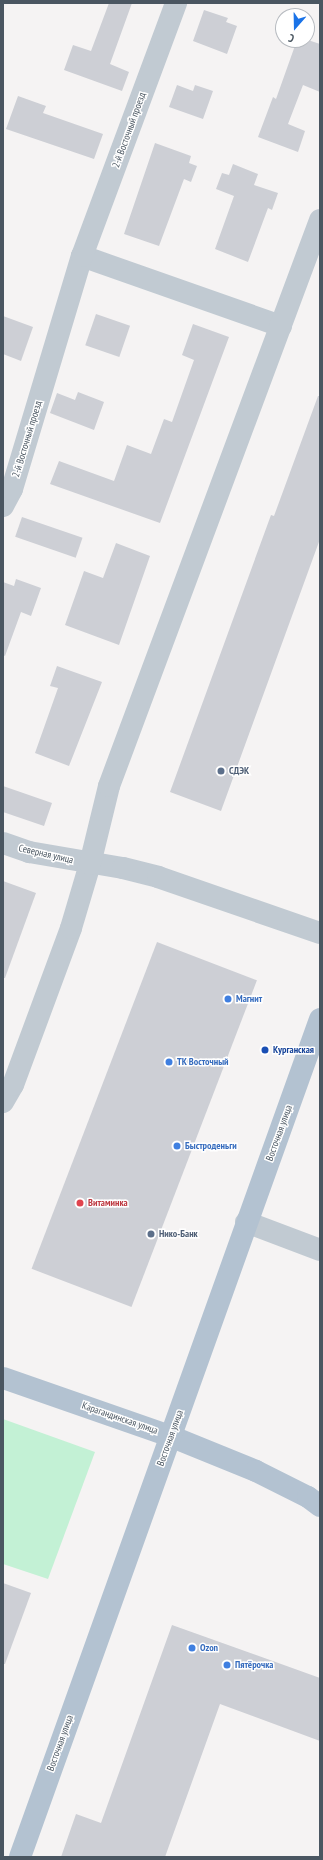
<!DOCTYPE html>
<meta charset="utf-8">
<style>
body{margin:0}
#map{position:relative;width:323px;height:1860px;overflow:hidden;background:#f5f3f3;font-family:"PT Sans Narrow",sans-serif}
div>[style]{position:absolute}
.green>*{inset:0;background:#c3f1d5}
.building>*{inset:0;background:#cdcfd5;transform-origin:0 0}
.minor>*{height:22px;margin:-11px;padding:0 11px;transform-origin:11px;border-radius:11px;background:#c1cad2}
.major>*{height:22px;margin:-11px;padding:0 11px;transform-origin:11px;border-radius:11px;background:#b3c2d1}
.dots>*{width:11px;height:11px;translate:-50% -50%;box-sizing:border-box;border:2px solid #fff;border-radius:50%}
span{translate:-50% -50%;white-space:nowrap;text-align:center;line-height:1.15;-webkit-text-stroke:3px #fff;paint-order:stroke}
.street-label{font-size:10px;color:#4a5661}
.service-label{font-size:10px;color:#4e5e75;font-weight:700}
.left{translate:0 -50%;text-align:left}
.shop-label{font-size:10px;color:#366cbe;font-weight:700}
.transit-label{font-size:10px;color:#164399;font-weight:700}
.health-label{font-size:10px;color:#be3a42;font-weight:700}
.frame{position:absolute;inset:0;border:4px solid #4a5661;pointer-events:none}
.north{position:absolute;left:275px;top:8px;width:40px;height:40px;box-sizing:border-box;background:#fff;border:1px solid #b7bbc0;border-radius:50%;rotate:200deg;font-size:11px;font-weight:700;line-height:16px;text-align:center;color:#4a5661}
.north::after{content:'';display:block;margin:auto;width:14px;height:18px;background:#1a73e8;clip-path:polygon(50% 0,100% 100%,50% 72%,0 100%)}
</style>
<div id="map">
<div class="green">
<div style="clip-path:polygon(3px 1419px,95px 1452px,48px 1579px,3px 1564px)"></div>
</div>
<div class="building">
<div style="clip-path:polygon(109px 3px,132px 3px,110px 64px,129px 72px,122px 91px,64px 70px,73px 45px,91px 51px)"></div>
<div style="clip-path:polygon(204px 10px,228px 18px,226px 22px,237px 26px,227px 54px,193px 41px)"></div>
<div style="clip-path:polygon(297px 40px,308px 40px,320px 44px,320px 92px,303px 85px,288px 124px,305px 131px,298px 152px,258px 137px,273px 97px,276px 99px)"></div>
<div style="clip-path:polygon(177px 85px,193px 91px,195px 85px,213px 91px,203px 119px,169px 107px)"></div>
<div style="clip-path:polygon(18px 96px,46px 106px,43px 113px,103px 134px,94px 159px,6px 129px)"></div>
<div style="clip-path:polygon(155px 143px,191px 156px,189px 163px,197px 166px,191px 182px,184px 179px,159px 246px,124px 234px)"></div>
<div style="clip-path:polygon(233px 164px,258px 174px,254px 185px,278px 193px,272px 210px,268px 208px,248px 262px,215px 249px,234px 196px,216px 189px,222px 173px,229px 175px)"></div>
<div style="left:96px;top:314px;width:36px;height:33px;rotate:19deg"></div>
<div style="clip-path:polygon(3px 316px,33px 327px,21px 361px,3px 354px)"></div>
<div style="clip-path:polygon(193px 324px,229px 337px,160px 523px,50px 484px,59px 461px,114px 481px,127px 445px,151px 454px,164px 419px,172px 422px,194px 360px,182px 355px)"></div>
<div style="clip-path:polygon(78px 392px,104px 402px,94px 430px,50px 413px,57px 393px,75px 400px)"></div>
<div style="clip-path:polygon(318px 396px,320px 396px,320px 539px,221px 811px,170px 792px,271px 515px,274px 516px)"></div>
<div style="left:22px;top:517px;width:64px;height:21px;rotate:19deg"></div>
<div style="clip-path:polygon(116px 543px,150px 556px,119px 645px,65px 625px,84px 571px,103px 578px)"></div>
<div style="clip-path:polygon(16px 579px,41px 588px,31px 616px,21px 612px,5px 656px,3px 655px,3px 582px,14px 586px)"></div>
<div style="clip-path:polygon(57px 666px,102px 682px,69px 766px,35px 753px,58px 688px,50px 686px)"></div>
<div style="clip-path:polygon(3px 786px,52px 803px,44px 826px,3px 812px)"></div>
<div style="clip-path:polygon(3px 881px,36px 893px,5px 978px,3px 978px)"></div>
<div style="left:157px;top:942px;width:107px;height:350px;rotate:21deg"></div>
<div style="clip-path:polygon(3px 1583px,31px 1593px,5px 1664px,3px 1664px)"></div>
<div style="clip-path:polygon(172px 1625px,320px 1678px,320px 1741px,220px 1704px,165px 1857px,61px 1857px,76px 1814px,101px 1823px)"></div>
</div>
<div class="minor">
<div style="left:82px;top:256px;width:211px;rotate:19.4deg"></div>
<div style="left:3px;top:506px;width:19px;rotate:-62deg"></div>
<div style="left:12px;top:489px;width:243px;rotate:-73.3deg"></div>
<div style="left:82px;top:256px;width:270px;rotate:-69.6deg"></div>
<div style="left:3px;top:843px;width:28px;rotate:19deg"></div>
<div style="left:29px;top:852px;width:95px;rotate:9.7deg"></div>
<div style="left:123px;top:868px;width:36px;rotate:14deg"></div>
<div style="left:158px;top:877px;width:171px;rotate:19.1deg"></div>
<div style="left:3px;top:1102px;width:20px;rotate:-60deg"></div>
<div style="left:13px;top:1085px;width:167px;rotate:-69.7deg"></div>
<div style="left:71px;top:928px;width:67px;rotate:-73.5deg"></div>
<div style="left:90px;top:864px;width:80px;rotate:-76.3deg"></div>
<div style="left:109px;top:786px;width:604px;rotate:-69.55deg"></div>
<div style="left:246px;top:1222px;width:79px;rotate:20.7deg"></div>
</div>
<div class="major">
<div style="left:3px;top:1378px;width:177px;rotate:19.2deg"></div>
<div style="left:170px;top:1436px;width:93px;rotate:22.1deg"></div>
<div style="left:256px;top:1471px;width:58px;rotate:26.6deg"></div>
<div style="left:308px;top:1497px;width:15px;rotate:37deg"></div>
<div style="left:20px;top:1857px;width:890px;rotate:-70.3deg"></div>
</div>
<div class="dots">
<div style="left:221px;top:771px;background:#5c6f8a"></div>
<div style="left:228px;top:999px;background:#3f7fe0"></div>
<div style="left:265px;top:1050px;background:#1a4fb4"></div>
<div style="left:169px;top:1062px;background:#3f7fe0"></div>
<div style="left:177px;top:1146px;background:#3f7fe0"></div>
<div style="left:80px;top:1203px;background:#e0444e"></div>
<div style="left:151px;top:1234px;background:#5c6f8a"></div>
<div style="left:192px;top:1648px;background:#3f7fe0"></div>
<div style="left:227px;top:1665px;background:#3f7fe0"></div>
</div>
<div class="street-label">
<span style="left:129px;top:130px;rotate:-70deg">2-й Восточный проезд</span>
<span style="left:27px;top:439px;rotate:-73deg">2-й Восточный проезд</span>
<span style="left:46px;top:854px;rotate:13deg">Северная улица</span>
<span style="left:279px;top:1133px;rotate:-70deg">Восточная улица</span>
<span style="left:120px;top:1418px;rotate:19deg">Карагандинская улица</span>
<span style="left:170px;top:1438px;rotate:-70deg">Восточная улица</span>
<span style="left:60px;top:1743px;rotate:-70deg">Восточная улица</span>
</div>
<div class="service-label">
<span class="left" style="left:229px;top:771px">СДЭК</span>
<span class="left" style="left:159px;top:1234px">Нико-Банк</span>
</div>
<div class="shop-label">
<span class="left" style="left:236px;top:999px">Магнит</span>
<span class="left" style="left:177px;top:1062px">ТК Восточный</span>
<span class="left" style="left:185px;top:1146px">Быстроденьги</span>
<span class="left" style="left:200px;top:1648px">Ozon</span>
<span class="left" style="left:235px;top:1665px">Пятёрочка</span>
</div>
<div class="transit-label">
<span class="left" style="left:273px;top:1050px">Курганская</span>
</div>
<div class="health-label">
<span class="left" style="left:88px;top:1203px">Витаминка</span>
</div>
<div class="frame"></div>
<div class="north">С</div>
</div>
